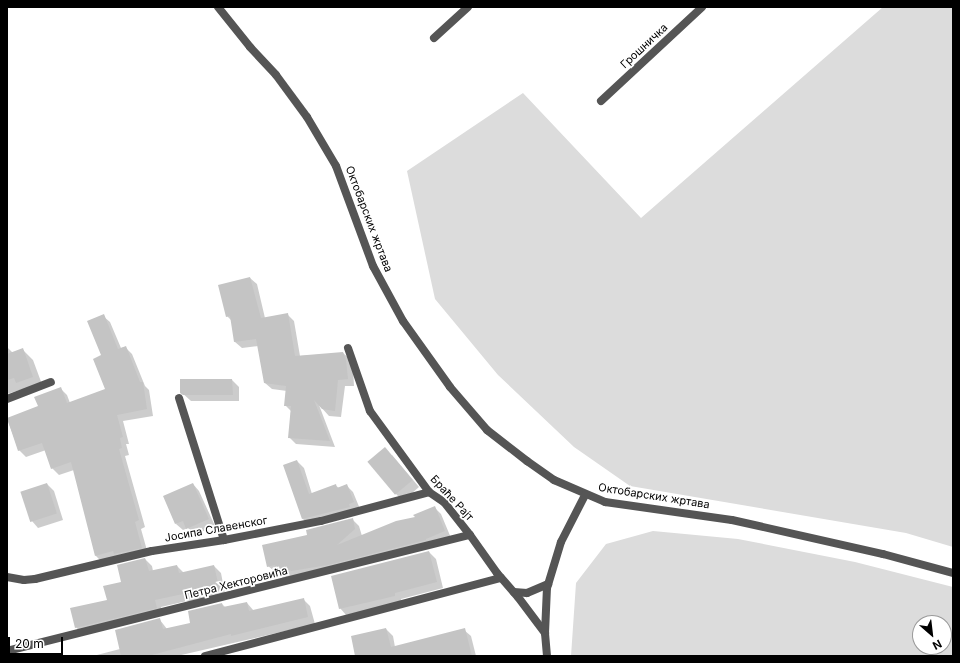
<!DOCTYPE html>
<meta charset="utf-8">
<style>
body{margin:0}
#map{position:relative;width:960px;height:663px;overflow:hidden;background:#fff;font-family:Inter,sans-serif}
div>[style]{position:absolute}
.green>*{inset:0;background:#dcdcdc}
.shadow>*{inset:0;background:#0003}
.building>*{inset:0;background:#c4c4c4;transform-origin:0 0}
.minor>*{height:8px;margin:-4px;padding:0 4px;transform-origin:4px;border-radius:4px;background:#555}
.tertiary>*{height:8px;margin:-4px;padding:0 4px;transform-origin:4px;border-radius:4px;background:#555}
span{translate:-50% -50%;white-space:nowrap;text-align:center;line-height:1.15;-webkit-text-stroke:3.5px #fff;paint-order:stroke}
.street-label{font-size:11px;color:#000}
.frame{position:absolute;inset:0;border:8px solid #000;pointer-events:none}
.north{position:absolute;left:912px;top:615px;width:40px;height:40px;box-sizing:border-box;background:#fff;border:1px solid #999;border-radius:50%;rotate:152deg;font-size:11px;font-weight:700;line-height:16px;text-align:center;color:#000}
.north::after{content:'';display:block;margin:auto;width:14px;height:18px;background:#000;clip-path:polygon(50% 0,100% 100%,50% 72%,0 100%)}
.scale{position:absolute;left:8px;top:637px;width:55px;height:18px;box-sizing:border-box;border:2px solid #000;border-top:0;padding-left:5px;font-size:12px;line-height:14px;white-space:nowrap;color:#000;-webkit-text-stroke:3px #fff;paint-order:stroke}
</style>
<div id="map">
<div class="green">
<div style="clip-path:polygon(883px 7px,953px 7px,953px 547px,906px 533px,630px 486px,574px 447px,498px 375px,435px 299px,407px 171px,523px 93px,641px 218px)"></div>
<div style="clip-path:polygon(evenodd,653px 531px,738px 539px,855px 562px,953px 587px,953px 656px,571px 656px,576px 583px,606px 544px,653px 531px,920px 623px,944px 623px,944px 647px,920px 647px,920px 623px)"></div>
</div>
<div class="shadow">
<div style="clip-path:polygon(250px 278px,257px 284px,265px 318px,287px 314px,294px 321px,300px 356px,343px 353px,350px 359px,353px 368px,354px 386px,345px 386px,341px 417px,329px 416px,319px 405px,335px 447px,296px 444px,289px 437px,291px 411px,285px 405px,287px 391px,272px 389px,265px 383px,259px 346px,242px 348px,235px 342px,232px 321px,227px 316px)"></div>
<div style="clip-path:polygon(103px 316px,110px 322px,121px 348px,125px 347px,132px 354px,145px 386px,149px 390px,153px 416px,123px 421px,129px 444px,126px 444px,129px 455px,125px 456px,145px 527px,141px 529px,148px 554px,103px 563px,96px 556px,74px 470px,59px 475px,52px 468px,46px 450px,26px 457px,19px 450px,7px 419px,39px 407px,60px 388px,67px 395px,70px 403px,106px 390px,103px 356px)"></div>
<div style="clip-path:polygon(7px 347px,13px 353px,23px 350px,33px 360px,43px 387px,27px 393px,23px 389px,7px 394px)"></div>
<div style="clip-path:polygon(232px 380px,239px 387px,239px 401px,191px 401px,181px 392px)"></div>
<div style="clip-path:polygon(392px 455px,419px 487px,403px 501px,396px 494px)"></div>
<div style="clip-path:polygon(297px 461px,304px 468px,312px 494px,335px 485px,339px 488px,346px 485px,353px 492px,360px 509px,310px 526px,303px 519px)"></div>
<div style="clip-path:polygon(47px 484px,54px 491px,63px 520px,38px 528px,32px 521px)"></div>
<div style="clip-path:polygon(193px 484px,199px 491px,215px 526px,194px 535px,188px 528px,183px 530px,176px 524px)"></div>
<div style="clip-path:polygon(434px 507px,441px 514px,451px 538px,284px 579px,268px 566px,309px 536px,352px 519px,359px 526px,362px 536px,417px 518px)"></div>
<div style="clip-path:polygon(429px 552px,436px 559px,443px 588px,401px 599px,402px 602px,346px 615px,340px 608px)"></div>
<div style="clip-path:polygon(145px 559px,152px 566px,153px 571px,177px 566px,184px 573px,214px 566px,221px 573px,226px 599px,193px 607px,187px 601px,161px 607px,163px 614px,82px 634px,76px 627px,108px 600px,122px 582px)"></div>
<div style="clip-path:polygon(303px 599px,310px 606px,315px 624px,177px 656px,93px 656px,120px 649px,160px 620px,167px 629px,192px 624px,222px 604px,226px 608px,247px 603px,254px 611px)"></div>
<div style="clip-path:polygon(386px 629px,393px 636px,395px 647px,464px 630px,471px 636px,476px 656px,356px 656px)"></div>
</div>
<div class="building">
<div style="clip-path:polygon(250px 277px,261px 318px,288px 313px,295px 356px,343px 352px,346px 360px,348px 379px,338px 380px,335px 411px,322px 409px,314px 400px,330px 441px,288px 438px,291px 406px,284px 406px,286px 386px,264px 383px,256px 339px,234px 342px,230px 316px,226px 317px,218px 285px)"></div>
<div style="clip-path:polygon(104px 314px,118px 349px,126px 346px,140px 382px,143px 382px,147px 409px,117px 415px,123px 437px,120px 438px,122px 448px,119px 449px,139px 520px,135px 522px,142px 548px,114px 554px,113px 551px,95px 556px,71px 462px,51px 469px,42px 443px,18px 451px,7px 418px,38px 406px,34px 397px,61px 387px,67px 403px,105px 389px,93px 359px,101px 355px,87px 321px)"></div>
<div style="clip-path:polygon(23px 348px,33px 377px,16px 383px,14px 378px,7px 380px,7px 354px)"></div>
<div style="clip-path:polygon(180px 379px,232px 379px,233px 395px,183px 395px,180px 393px)"></div>
<div style="left:385px;top:447px;width:43px;height:23px;rotate:50deg"></div>
<div style="clip-path:polygon(297px 460px,309px 494px,336px 484px,337px 488px,347px 484px,354px 502px,349px 504px,350px 507px,302px 519px,283px 465px)"></div>
<div style="left:47px;top:483px;width:32px;height:28px;rotate:72deg"></div>
<div style="clip-path:polygon(193px 483px,209px 519px,186px 529px,183px 521px,175px 524px,163px 496px)"></div>
<div style="clip-path:polygon(435px 506px,445px 531px,426px 539px,426px 540px,328px 565px,291px 571px,290px 570px,276px 573px,275px 565px,267px 567px,262px 545px,307px 535px,306px 530px,353px 518px,355px 529px,337px 545px,396px 521px,415px 517px,413px 515px)"></div>
<div style="clip-path:polygon(429px 551px,437px 582px,395px 593px,395px 596px,339px 609px,331px 576px)"></div>
<div style="clip-path:polygon(145px 558px,149px 571px,177px 565px,179px 573px,214px 565px,220px 592px,185px 601px,183px 594px,155px 600px,157px 608px,75px 628px,70px 608px,107px 600px,103px 586px,121px 582px,117px 565px)"></div>
<div style="clip-path:polygon(304px 598px,308px 617px,231px 636px,231px 634px,148px 656px,121px 656px,115px 630px,160px 618px,163px 629px,190px 623px,188px 611px,222px 603px,223px 607px,247px 602px,249px 611px)"></div>
<div style="clip-path:polygon(386px 628px,391px 647px,465px 628px,472px 656px,355px 656px,351px 636px)"></div>
</div>
<div class="minor">
<div style="left:434px;top:38px;width:46px;rotate:-42.4deg"></div>
<div style="left:601px;top:101px;width:138px;rotate:-42.9deg"></div>
<div style="left:348px;top:348px;width:67px;rotate:70.8deg"></div>
<div style="left:370px;top:411px;width:100px;rotate:53.9deg"></div>
<div style="left:429px;top:492px;width:18px;rotate:34deg"></div>
<div style="left:444px;top:502px;width:42px;rotate:51.8deg"></div>
<div style="left:470px;top:535px;width:47px;rotate:54.6deg"></div>
<div style="left:497px;top:573px;width:32px;rotate:49deg"></div>
<div style="left:518px;top:597px;width:45px;rotate:53.1deg"></div>
<div style="left:179px;top:398px;width:149px;rotate:72.4deg"></div>
<div style="left:7px;top:399px;width:47px;rotate:-21.1deg"></div>
<div style="left:7px;top:577px;width:17px;rotate:10deg"></div>
<div style="left:24px;top:580px;width:11px;rotate:-5deg"></div>
<div style="left:35px;top:579px;width:120px;rotate:-13.5deg"></div>
<div style="left:152px;top:551px;width:73px;rotate:-8.7deg"></div>
<div style="left:224px;top:540px;width:99px;rotate:-11.1deg"></div>
<div style="left:321px;top:521px;width:112px;rotate:-15deg"></div>
<div style="left:514px;top:592px;width:13px;rotate:4deg"></div>
<div style="left:527px;top:593px;width:23px;rotate:-23deg"></div>
<div style="left:7px;top:651px;width:477px;rotate:-14.1deg"></div>
<div style="left:205px;top:656px;width:306px;rotate:-14.8deg"></div>
</div>
<div class="tertiary">
<div style="left:218px;top:7px;width:51px;rotate:51.3deg"></div>
<div style="left:250px;top:47px;width:38px;rotate:47deg"></div>
<div style="left:276px;top:75px;width:52px;rotate:53.6deg"></div>
<div style="left:307px;top:117px;width:57px;rotate:59.4deg"></div>
<div style="left:336px;top:166px;width:107px;rotate:69.7deg"></div>
<div style="left:373px;top:266px;width:63px;rotate:61.4deg"></div>
<div style="left:403px;top:321px;width:81px;rotate:54.5deg"></div>
<div style="left:450px;top:387px;width:57px;rotate:49.3deg"></div>
<div style="left:487px;top:430px;width:51px;rotate:37.8deg"></div>
<div style="left:527px;top:461px;width:33px;rotate:35deg"></div>
<div style="left:554px;top:480px;width:56px;rotate:23.3deg"></div>
<div style="left:605px;top:502px;width:128px;rotate:8.1deg"></div>
<div style="left:732px;top:520px;width:155px;rotate:12.7deg"></div>
<div style="left:883px;top:554px;width:73px;rotate:15.2deg"></div>
<div style="left:547px;top:656px;width:23px;rotate:-95deg"></div>
<div style="left:545px;top:633px;width:45px;rotate:-87.5deg"></div>
<div style="left:547px;top:588px;width:48px;rotate:-73.1deg"></div>
<div style="left:561px;top:542px;width:53px;rotate:-62.9deg"></div>
</div>
<div class="street-label">
<span style="left:644px;top:46px;rotate:-43deg">Грошничка</span>
<span style="left:369px;top:219px;rotate:69deg">Октобарских жртава</span>
<span style="left:654px;top:496px;rotate:9deg">Октобарских жртава</span>
<span style="left:452px;top:498px;rotate:47deg">Браће Рајт</span>
<span style="left:216px;top:529px;rotate:-10deg">Јосипа Славенског</span>
<span style="left:236px;top:583px;rotate:-14deg">Петра Хекторовића</span>
</div>
<div class="frame"></div>
<div class="north">N</div>
<div class="scale">20 m</div>
</div>
